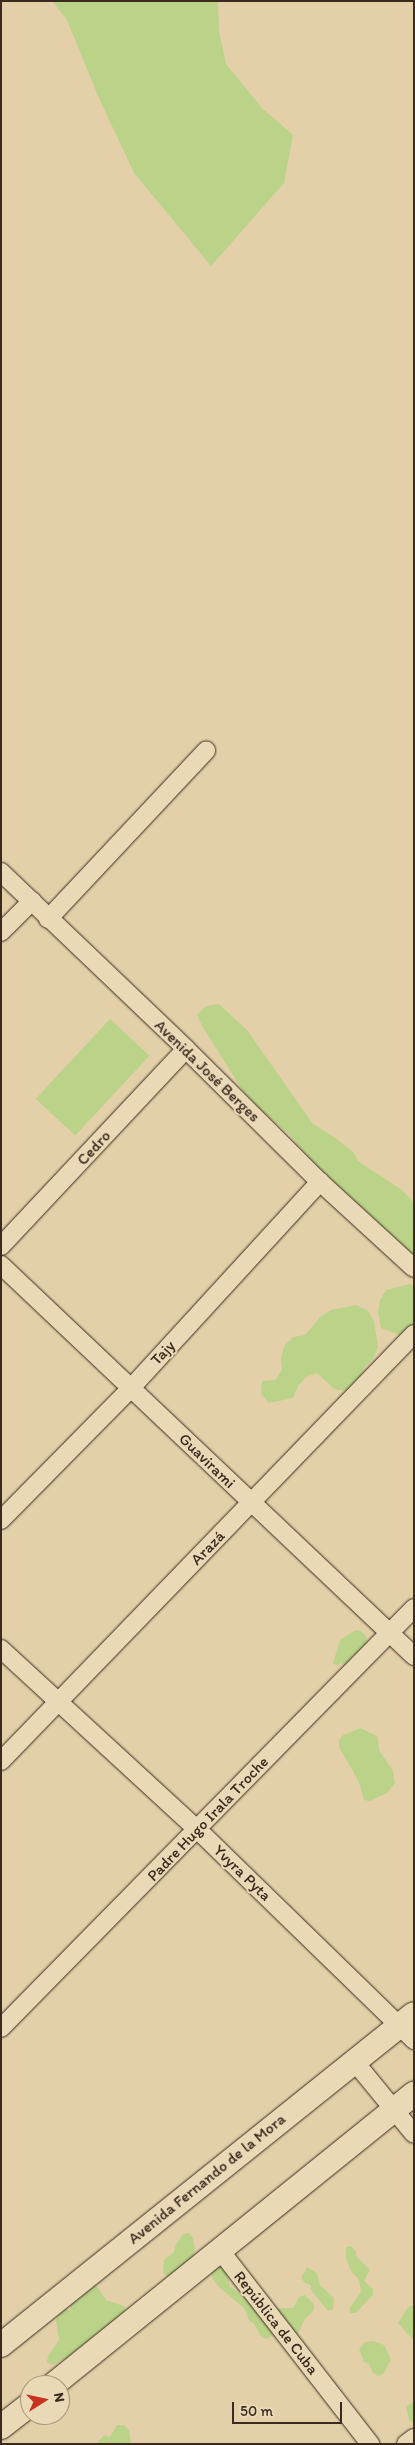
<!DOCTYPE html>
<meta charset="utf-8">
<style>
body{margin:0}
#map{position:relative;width:415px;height:2445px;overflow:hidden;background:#e3d0a9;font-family:Itim,sans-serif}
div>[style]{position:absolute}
.green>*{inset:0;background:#bbd389;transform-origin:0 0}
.roads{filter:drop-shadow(0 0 1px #3b2a1e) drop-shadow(0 0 1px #3b2a1e)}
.minor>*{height:18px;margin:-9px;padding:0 9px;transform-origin:9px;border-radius:9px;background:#ead9b6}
.secondary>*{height:24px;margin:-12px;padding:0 12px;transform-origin:12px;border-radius:12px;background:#ead9b6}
span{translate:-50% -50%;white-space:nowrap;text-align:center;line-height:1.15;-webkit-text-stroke:4px #ead9b6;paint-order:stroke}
.street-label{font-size:16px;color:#3b2a1e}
.frame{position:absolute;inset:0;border:2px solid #3b2a1e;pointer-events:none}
.north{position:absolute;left:20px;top:2375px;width:50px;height:50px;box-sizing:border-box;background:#ead9b6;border:1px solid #a49379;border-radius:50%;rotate:80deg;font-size:14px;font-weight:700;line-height:20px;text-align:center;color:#3b2a1e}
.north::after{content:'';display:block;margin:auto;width:18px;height:22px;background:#c8321e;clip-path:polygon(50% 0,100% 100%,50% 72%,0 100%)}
.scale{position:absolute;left:232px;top:2402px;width:110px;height:22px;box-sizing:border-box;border:2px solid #3b2a1e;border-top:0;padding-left:6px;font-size:15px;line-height:18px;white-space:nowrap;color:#3b2a1e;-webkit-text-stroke:4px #ead9b6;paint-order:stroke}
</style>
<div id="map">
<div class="green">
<div style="clip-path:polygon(52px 1px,218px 1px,219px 31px,226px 64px,262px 108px,293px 135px,284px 183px,211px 266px,134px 173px,98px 96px,67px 20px)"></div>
<div style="clip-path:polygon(219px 1004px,247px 1030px,313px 1124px,334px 1137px,354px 1153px,358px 1161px,402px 1190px,414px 1203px,414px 1257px,336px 1191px,290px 1135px,260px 1109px,243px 1091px,202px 1026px,197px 1015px,206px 1006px)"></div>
<div style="left:110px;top:1019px;width:54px;height:109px;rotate:43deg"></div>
<div style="clip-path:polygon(410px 1284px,414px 1286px,414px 1336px,405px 1337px,381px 1328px,378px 1313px,380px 1300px,386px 1290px)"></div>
<div style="clip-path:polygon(356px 1305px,367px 1310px,374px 1321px,378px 1347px,373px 1359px,364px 1368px,352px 1392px,334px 1389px,317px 1373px,306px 1377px,298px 1386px,293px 1398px,269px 1403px,261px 1394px,262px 1381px,275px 1380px,282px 1370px,281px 1358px,284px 1346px,293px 1337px,305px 1335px,320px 1317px,331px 1310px)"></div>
<div style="clip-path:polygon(355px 1630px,361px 1631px,366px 1636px,367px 1643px,365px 1648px,353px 1655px,347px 1666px,341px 1663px,338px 1666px,333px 1663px,340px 1640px)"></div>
<div style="clip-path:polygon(361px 1728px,378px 1737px,379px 1750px,393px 1771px,395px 1783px,387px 1793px,370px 1801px,364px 1800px,359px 1782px,339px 1747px,339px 1740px,343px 1735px)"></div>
<div style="clip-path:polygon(189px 2233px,193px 2238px,195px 2250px,189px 2267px,169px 2277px,163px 2273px,164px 2260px,174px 2252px,175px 2246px,183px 2234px)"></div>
<div style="clip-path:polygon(351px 2246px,356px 2251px,356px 2256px,370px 2270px,364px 2281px,373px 2289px,373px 2295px,356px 2313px,350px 2313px,350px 2307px,361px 2292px,359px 2280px,351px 2271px,346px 2259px,346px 2247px)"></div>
<div style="clip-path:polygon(221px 2263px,227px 2273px,230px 2286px,262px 2312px,275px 2331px,272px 2336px,266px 2339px,260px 2335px,254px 2324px,249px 2320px,244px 2308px,220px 2288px,212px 2278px,211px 2272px)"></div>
<div style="clip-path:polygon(307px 2267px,317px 2273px,320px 2285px,334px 2298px,333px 2310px,327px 2310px,311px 2290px,311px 2285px,305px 2283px,301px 2278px)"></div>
<div style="clip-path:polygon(90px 2283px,96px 2285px,106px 2300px,124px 2306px,126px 2312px,69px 2359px,63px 2359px,52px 2365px,47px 2362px,48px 2356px,59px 2340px,56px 2320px,58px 2313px,63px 2310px,71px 2310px,70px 2304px)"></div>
<div style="clip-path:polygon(305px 2295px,314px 2304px,314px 2310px,305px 2319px,297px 2335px,292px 2337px,275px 2311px,281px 2308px,293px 2308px,299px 2297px)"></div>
<div style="clip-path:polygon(414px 2305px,414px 2341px,398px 2323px,408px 2307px)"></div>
<div style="clip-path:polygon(373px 2341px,384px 2345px,391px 2359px,384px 2373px,379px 2376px,373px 2373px,369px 2364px,364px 2362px,359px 2349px,365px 2342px)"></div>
<div style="clip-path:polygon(414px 2401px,414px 2423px,409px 2420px,406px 2407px)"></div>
<div style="clip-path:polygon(117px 2425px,124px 2425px,129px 2430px,131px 2444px,96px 2444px,104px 2435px,110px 2437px)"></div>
</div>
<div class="roads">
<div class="minor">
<div style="left:1px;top:872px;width:256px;rotate:43.7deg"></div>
<div style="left:186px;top:1049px;width:189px;rotate:44.8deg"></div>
<div style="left:320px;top:1182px;width:127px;rotate:42.5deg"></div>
<div style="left:48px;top:919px;width:231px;rotate:-46.8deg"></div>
<div style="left:1px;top:932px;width:44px;rotate:-45deg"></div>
<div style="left:1px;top:1246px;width:270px;rotate:-46.8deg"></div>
<div style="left:1px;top:1265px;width:569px;rotate:43.43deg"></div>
<div style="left:1px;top:1520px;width:185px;rotate:-45.4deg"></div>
<div style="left:131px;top:1388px;width:280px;rotate:-47.5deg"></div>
<div style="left:1px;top:1649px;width:269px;rotate:42.6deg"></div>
<div style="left:199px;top:1831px;width:300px;rotate:44.2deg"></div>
<div style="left:1px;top:1761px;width:594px;rotate:-45.95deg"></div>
<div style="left:1px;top:2028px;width:589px;rotate:-45.48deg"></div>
<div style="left:354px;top:2061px;width:94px;rotate:50.6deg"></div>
<div style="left:219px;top:2249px;width:247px;rotate:52.2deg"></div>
<div style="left:406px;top:2444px;width:10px;rotate:-37deg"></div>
</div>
<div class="secondary">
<div style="left:1px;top:2345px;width:529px;rotate:-38.71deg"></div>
<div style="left:53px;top:2385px;width:464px;rotate:-38.9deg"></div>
<div style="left:1px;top:2427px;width:37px;rotate:-38deg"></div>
</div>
</div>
<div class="street-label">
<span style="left:207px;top:1071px;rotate:44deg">Avenida José Berges</span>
<span style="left:94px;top:1148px;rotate:-47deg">Cedro</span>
<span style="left:163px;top:1353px;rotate:-47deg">Tajy</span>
<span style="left:207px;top:1461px;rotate:44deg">Guavirami</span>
<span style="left:208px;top:1548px;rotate:-46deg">Arazá</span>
<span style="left:208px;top:1819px;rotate:-46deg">Padre Hugo Irala Troche</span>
<span style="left:242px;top:1873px;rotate:44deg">Yvyra Pyta</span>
<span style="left:207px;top:2179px;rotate:-39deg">Avenida Fernando de la Mora</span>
<span style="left:276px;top:2323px;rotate:52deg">República de Cuba</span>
</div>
<div class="frame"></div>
<div class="north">N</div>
<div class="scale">50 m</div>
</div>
